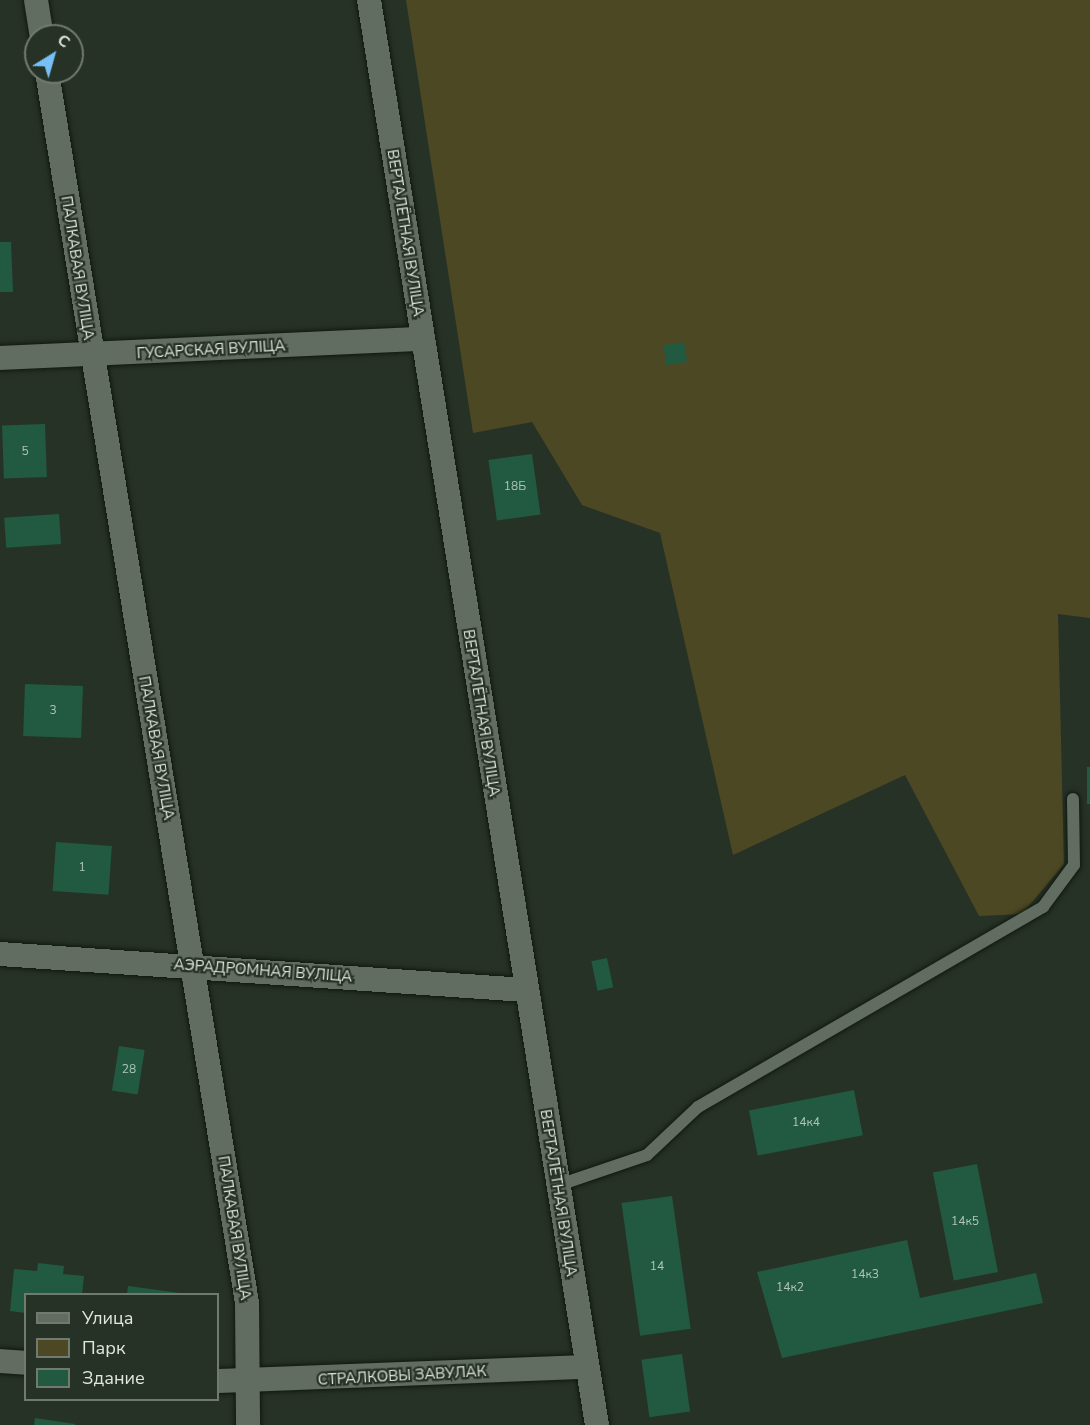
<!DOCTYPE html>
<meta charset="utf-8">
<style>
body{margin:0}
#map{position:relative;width:1090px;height:1425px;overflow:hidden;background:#273226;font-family:"Nunito Sans",sans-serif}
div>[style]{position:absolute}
.green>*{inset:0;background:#4d4824}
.building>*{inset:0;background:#215a41;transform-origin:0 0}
.roads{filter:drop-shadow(0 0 2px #10190f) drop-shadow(0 0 2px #10190f)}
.lane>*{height:12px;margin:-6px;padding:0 6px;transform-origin:6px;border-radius:6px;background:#616d60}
.street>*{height:24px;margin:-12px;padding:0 12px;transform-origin:12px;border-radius:12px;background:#616d60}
span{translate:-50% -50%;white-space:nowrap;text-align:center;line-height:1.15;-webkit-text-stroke:4.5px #273226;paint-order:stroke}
.number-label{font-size:12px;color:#b0c4b8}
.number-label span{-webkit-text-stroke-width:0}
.street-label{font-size:15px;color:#e0e7df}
.legend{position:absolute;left:24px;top:1293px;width:195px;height:108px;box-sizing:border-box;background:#273226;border:2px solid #717a70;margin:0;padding:8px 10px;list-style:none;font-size:18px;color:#e0e7df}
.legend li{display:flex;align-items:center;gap:12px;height:30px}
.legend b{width:30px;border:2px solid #717a70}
.north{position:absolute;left:24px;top:24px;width:60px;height:60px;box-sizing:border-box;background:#273226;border:2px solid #717a70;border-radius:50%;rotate:37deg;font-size:16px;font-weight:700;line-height:24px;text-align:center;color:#e0e7df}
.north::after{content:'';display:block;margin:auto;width:21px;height:27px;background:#76c0f7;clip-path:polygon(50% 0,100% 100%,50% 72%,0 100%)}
</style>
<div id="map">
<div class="green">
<div style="clip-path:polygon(406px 0,1090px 0,1090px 618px,1058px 614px,1064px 864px,1022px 914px,979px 916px,905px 775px,733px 855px,660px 533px,582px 505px,532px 422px,473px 433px)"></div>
</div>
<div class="building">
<div style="clip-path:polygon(0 242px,11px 242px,13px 292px,0 292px)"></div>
<div style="left:684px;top:342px;width:20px;height:21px;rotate:81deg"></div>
<div style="left:45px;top:424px;width:53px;height:43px;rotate:88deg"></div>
<div style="left:532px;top:454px;width:61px;height:44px;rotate:82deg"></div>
<div style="left:59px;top:514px;width:30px;height:55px;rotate:86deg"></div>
<div style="left:25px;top:684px;width:58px;height:52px;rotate:2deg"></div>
<div style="left:1090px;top:767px;width:37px;height:3px;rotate:90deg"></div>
<div style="left:56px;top:842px;width:56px;height:49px;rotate:4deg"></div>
<div style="left:607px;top:958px;width:30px;height:16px;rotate:78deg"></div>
<div style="left:119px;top:1046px;width:26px;height:45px;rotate:9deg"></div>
<div style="left:854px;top:1090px;width:46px;height:107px;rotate:79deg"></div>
<div style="left:977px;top:1164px;width:110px;height:45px;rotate:79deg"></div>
<div style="left:672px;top:1196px;width:134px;height:51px;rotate:82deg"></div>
<div style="clip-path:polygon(907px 1240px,920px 1298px,1036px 1273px,1043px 1303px,782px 1358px,757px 1272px)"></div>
<div style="clip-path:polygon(38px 1263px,64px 1266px,63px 1274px,84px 1276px,82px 1294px,26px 1294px,26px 1313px,10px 1311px,14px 1269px,37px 1271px)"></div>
<div style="clip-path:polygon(128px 1286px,180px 1293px,180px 1294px,127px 1294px)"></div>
<div style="left:682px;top:1354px;width:58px;height:41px;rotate:82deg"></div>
<div style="clip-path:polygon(35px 1418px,75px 1424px,75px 1425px,34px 1425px)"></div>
</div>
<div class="roads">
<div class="lane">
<div style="left:556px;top:1186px;width:96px;rotate:-18.8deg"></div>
<div style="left:647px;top:1155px;width:70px;rotate:-43.3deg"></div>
<div style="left:698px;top:1107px;width:399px;rotate:-30.1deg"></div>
<div style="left:1043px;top:907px;width:52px;rotate:-53.6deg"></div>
<div style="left:1074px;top:865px;width:66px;rotate:-90.9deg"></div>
</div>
<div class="street">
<div style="left:36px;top:0;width:36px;rotate:81deg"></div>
<div style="left:369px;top:0;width:1443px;rotate:80.91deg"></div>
<div style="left:47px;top:72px;width:1247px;rotate:80.77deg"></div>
<div style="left:247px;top:1303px;width:122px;rotate:89.5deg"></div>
<div style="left:0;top:358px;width:422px;rotate:-2.6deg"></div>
<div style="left:0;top:954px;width:526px;rotate:3.92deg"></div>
<div style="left:0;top:1361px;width:26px;rotate:4deg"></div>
<div style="left:218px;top:1381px;width:369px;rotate:-2.2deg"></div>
</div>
</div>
<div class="number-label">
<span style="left:25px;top:452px">5</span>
<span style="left:515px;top:487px">18Б</span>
<span style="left:53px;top:711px">3</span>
<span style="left:82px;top:868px">1</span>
<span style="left:129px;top:1070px">28</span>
<span style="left:806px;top:1123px">14к4</span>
<span style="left:965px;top:1222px">14к5</span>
<span style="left:657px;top:1267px">14</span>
<span style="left:865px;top:1275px">14к3</span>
<span style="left:790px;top:1288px">14к2</span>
</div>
<div class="street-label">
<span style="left:405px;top:233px;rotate:81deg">ВЕРТАЛЁТНАЯ ВУЛІЦА</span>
<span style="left:77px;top:268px;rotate:81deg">ПАЛКАВАЯ ВУЛІЦА</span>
<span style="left:211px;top:350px;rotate:-3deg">ГУСАРСКАЯ ВУЛІЦА</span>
<span style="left:481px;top:713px;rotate:81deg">ВЕРТАЛЁТНАЯ ВУЛІЦА</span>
<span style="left:156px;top:748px;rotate:80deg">ПАЛКАВАЯ ВУЛІЦА</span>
<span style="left:263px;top:971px;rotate:4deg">АЭРАДРОМНАЯ ВУЛІЦА</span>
<span style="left:558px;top:1193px;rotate:81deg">ВЕРТАЛЁТНАЯ ВУЛІЦА</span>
<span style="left:234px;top:1228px;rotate:81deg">ПАЛКАВАЯ ВУЛІЦА</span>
<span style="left:402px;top:1376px;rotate:-3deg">СТРАЛКОВЫ ЗАВУЛАК</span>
</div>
<ul class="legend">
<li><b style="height:8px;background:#616d60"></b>Улица</li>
<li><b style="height:16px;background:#4d4824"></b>Парк</li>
<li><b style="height:16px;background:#215a41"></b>Здание</li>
</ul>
<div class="north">С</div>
</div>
